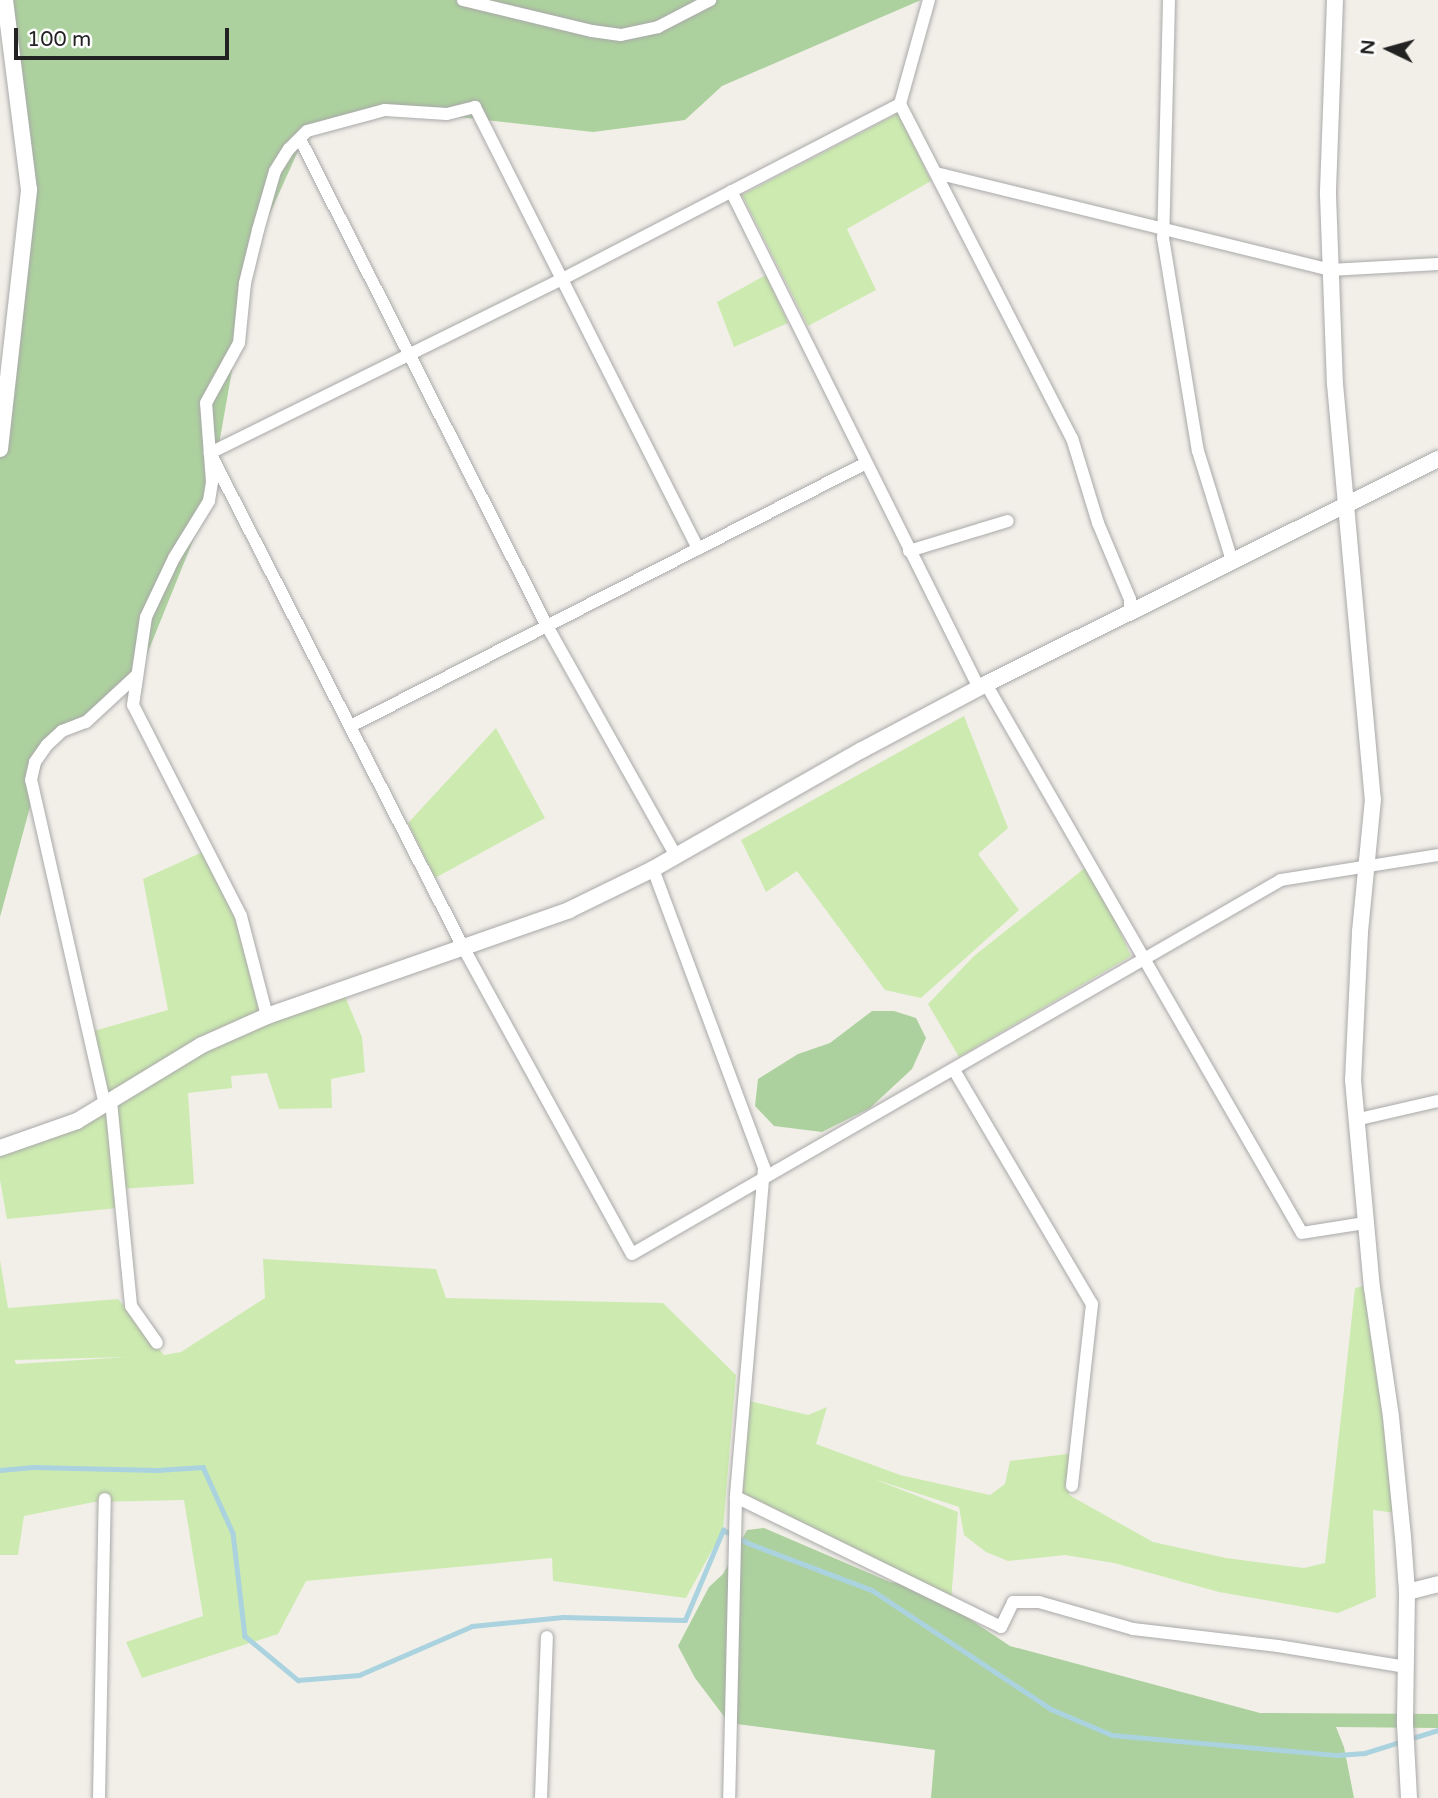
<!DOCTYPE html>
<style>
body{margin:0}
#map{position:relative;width:1438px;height:1798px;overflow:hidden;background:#f2efe9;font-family:"Varela Round",sans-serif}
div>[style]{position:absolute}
.grass>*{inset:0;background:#cdebb0}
.forest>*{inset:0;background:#add19e}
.stream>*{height:4.5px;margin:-2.25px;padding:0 2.25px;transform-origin:2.25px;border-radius:2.25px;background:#aad3df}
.roads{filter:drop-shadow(0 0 2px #a9a9a9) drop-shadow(0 0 2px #a9a9a9)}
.minor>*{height:12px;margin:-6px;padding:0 6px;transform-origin:6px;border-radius:6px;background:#fff}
.tertiary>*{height:16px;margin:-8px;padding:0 8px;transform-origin:8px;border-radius:8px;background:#fff}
span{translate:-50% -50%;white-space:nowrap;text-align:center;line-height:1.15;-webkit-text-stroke:6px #fff;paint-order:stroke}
.north{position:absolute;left:1354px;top:14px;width:70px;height:70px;-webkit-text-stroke:5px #fff;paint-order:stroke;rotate:275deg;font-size:19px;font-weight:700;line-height:28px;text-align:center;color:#222}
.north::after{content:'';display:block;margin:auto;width:24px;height:32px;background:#222;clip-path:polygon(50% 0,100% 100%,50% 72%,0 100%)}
.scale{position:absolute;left:14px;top:28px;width:215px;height:32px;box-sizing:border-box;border:4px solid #222;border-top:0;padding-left:9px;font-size:21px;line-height:24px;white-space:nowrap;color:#222;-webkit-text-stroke:5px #fff;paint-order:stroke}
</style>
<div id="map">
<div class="grass">
<div style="clip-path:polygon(899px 113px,931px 181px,847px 229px,876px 290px,808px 326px,742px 195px)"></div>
<div style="clip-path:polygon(766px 275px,788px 323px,734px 347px,717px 302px)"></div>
<div style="clip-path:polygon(964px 716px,1008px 828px,978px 854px,1019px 910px,921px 998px,885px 990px,797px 871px,766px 892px,741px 840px)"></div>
<div style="clip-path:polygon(496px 728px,545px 818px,435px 878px,408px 823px)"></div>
<div style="clip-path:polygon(207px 850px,241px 916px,265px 1010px,222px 1039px,342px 989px,362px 1037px,365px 1072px,331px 1079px,332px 1108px,279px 1109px,267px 1073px,231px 1076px,232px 1088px,188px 1093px,194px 1184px,120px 1189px,111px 1101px,83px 1034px,168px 1010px,143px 879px)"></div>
<div style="clip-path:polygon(1090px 864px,1131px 956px,959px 1057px,928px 1004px,974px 956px)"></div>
<div style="clip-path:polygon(105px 1105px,118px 1208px,7px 1219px,0 1180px,0 1148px)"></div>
<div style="clip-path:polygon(evenodd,263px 1259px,436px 1269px,446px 1298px,663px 1303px,736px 1375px,723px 1530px,686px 1598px,553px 1581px,552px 1558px,306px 1581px,278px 1634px,142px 1678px,126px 1642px,203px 1616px,184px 1500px,94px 1502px,24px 1516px,18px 1555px,0 1555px,0 1260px,8px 1308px,118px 1299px,164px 1355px,181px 1352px,265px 1298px,263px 1259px,127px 1357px,16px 1364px,15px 1361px,15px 1360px,127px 1357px)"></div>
<div style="clip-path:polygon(1364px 1286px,1396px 1513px,1373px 1510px,1376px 1597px,1338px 1613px,1219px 1592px,1114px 1563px,1065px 1555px,1008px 1561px,986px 1552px,964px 1535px,959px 1507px,874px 1479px,958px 1512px,951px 1602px,736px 1497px,745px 1400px,808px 1415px,827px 1407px,816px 1444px,900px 1475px,990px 1495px,1005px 1484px,1010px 1461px,1076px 1453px,1069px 1495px,1153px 1542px,1226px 1558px,1304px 1568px,1325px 1563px,1355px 1288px)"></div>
</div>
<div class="forest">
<div style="clip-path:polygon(5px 0,921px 0,722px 86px,685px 120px,593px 132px,413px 112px,307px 131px,253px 251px,209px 501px,135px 684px,47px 745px,0 917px,0 374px,11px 357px,28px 192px)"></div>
<div style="clip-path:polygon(872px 1011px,894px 1011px,916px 1018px,926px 1038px,912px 1069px,870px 1108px,822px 1132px,774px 1126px,755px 1106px,758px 1079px,798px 1054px,830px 1043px)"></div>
<div style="clip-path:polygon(764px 1528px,890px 1582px,923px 1588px,1010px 1646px,1260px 1713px,1438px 1714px,1438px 1728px,1336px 1727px,1344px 1747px,1354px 1798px,931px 1798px,935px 1750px,729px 1723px,695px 1678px,678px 1646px,709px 1587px,723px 1574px,747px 1530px)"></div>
</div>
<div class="stream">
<div style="left:0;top:1470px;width:33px;rotate:-5deg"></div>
<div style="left:33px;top:1467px;width:124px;rotate:1.4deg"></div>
<div style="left:157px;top:1470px;width:46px;rotate:-3.7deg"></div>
<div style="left:203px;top:1467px;width:72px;rotate:65.6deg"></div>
<div style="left:233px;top:1533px;width:104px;rotate:83.4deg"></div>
<div style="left:245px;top:1636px;width:69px;rotate:39.7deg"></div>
<div style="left:298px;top:1680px;width:61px;rotate:-4.7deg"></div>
<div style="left:359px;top:1675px;width:123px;rotate:-23.4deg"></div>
<div style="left:472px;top:1626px;width:91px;rotate:-5.6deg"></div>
<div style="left:563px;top:1617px;width:122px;rotate:1.4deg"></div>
<div style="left:685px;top:1620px;width:98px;rotate:-67.1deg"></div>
<div style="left:723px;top:1530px;width:28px;rotate:27deg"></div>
<div style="left:748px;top:1543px;width:133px;rotate:20.8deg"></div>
<div style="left:872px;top:1590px;width:215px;rotate:33.6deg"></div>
<div style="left:1051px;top:1709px;width:66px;rotate:23.1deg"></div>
<div style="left:1112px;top:1735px;width:226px;rotate:5.1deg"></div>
<div style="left:1337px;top:1755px;width:28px;rotate:-4deg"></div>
<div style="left:1365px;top:1753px;width:77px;rotate:-17.5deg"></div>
</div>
<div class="roads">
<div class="minor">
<div style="left:463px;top:0;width:133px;rotate:13.5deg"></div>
<div style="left:592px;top:31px;width:29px;rotate:8deg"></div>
<div style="left:621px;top:35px;width:38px;rotate:-12deg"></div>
<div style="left:658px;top:27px;width:59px;rotate:-27.4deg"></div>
<div style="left:929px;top:0;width:108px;rotate:105.6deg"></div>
<div style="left:900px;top:104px;width:381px;rotate:152.6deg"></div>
<div style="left:562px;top:279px;width:393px;rotate:153.7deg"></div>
<div style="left:210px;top:453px;width:555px;rotate:62.88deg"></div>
<div style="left:463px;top:947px;width:350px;rotate:61.2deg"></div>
<div style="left:632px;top:1254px;width:749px;rotate:-29.95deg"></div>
<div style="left:1281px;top:880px;width:159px;rotate:-9deg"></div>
<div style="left:1169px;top:0;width:238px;rotate:91.4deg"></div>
<div style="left:1163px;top:238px;width:216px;rotate:80.7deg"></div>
<div style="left:1198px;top:451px;width:115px;rotate:72.8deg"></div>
<div style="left:900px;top:104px;width:376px;rotate:62.8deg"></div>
<div style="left:1072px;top:438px;width:89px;rotate:73deg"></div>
<div style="left:1098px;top:523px;width:82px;rotate:67.2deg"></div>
<div style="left:1130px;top:599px;width:13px;rotate:90deg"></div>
<div style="left:300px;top:139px;width:546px;rotate:63.11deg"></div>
<div style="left:547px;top:626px;width:264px;rotate:60.7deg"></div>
<div style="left:936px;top:173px;width:406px;rotate:13.8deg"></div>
<div style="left:1330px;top:270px;width:108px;rotate:-3.2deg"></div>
<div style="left:731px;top:191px;width:555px;rotate:63.48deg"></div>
<div style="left:909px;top:551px;width:103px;rotate:-16.9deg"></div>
<div style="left:986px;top:684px;width:633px;rotate:60.08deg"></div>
<div style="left:1302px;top:1233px;width:64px;rotate:-9deg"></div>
<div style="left:351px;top:726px;width:576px;rotate:-27.05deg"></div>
<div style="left:653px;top:869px;width:319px;rotate:69.6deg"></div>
<div style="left:764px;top:1168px;width:330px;rotate:94.9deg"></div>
<div style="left:736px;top:1497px;width:301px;rotate:91.3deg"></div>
<div style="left:267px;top:1016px;width:103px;rotate:-104.6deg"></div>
<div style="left:241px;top:916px;width:237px;rotate:-117.1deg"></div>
<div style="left:133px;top:705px;width:89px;rotate:-81.6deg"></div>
<div style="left:146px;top:617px;width:65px;rotate:-64.6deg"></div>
<div style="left:174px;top:558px;width:67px;rotate:-58.4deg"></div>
<div style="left:209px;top:501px;width:19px;rotate:-81deg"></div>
<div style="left:212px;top:482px;width:79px;rotate:-94.3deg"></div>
<div style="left:206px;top:403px;width:68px;rotate:-61.2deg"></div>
<div style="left:239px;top:343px;width:60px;rotate:-84.3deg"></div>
<div style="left:245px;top:283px;width:55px;rotate:-76.2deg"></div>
<div style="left:258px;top:230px;width:61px;rotate:-73.9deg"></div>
<div style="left:275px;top:171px;width:26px;rotate:-58deg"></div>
<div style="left:289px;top:149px;width:25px;rotate:-45deg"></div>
<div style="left:307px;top:131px;width:81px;rotate:-15.1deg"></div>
<div style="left:385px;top:110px;width:62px;rotate:3.7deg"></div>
<div style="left:447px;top:114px;width:29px;rotate:-14deg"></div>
<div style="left:475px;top:107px;width:495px;rotate:63.2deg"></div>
<div style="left:954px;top:1070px;width:272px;rotate:59.5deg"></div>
<div style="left:1092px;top:1304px;width:183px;rotate:96.3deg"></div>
<div style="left:111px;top:1101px;width:206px;rotate:84.4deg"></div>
<div style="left:131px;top:1306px;width:45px;rotate:54.9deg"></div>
<div style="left:105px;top:1105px;width:333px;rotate:-102.8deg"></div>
<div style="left:31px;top:780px;width:18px;rotate:-77deg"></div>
<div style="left:35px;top:762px;width:21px;rotate:-55deg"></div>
<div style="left:47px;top:745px;width:21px;rotate:-43deg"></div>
<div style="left:62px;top:731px;width:26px;rotate:-21deg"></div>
<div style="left:86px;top:722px;width:69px;rotate:-42.7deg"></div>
<div style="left:1355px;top:1120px;width:85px;rotate:-12.9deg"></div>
<div style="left:736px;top:1497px;width:295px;rotate:26.1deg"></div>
<div style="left:1001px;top:1627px;width:28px;rotate:-64deg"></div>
<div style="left:1013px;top:1602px;width:26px"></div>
<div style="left:1039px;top:1602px;width:98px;rotate:16deg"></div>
<div style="left:1133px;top:1629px;width:146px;rotate:6.7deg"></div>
<div style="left:1278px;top:1646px;width:130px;rotate:9.3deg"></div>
<div style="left:99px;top:1798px;width:299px;rotate:-88.9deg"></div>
<div style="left:541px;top:1798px;width:161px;rotate:-87.9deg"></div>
</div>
<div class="tertiary">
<div style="left:1335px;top:0;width:195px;rotate:92.1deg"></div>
<div style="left:1328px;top:195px;width:189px;rotate:87.9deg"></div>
<div style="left:1335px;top:384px;width:417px;rotate:84.8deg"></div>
<div style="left:1373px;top:799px;width:134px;rotate:95.6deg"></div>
<div style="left:1360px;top:932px;width:148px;rotate:92.7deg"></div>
<div style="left:1353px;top:1080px;width:209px;rotate:84.8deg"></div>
<div style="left:1372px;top:1288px;width:130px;rotate:81.6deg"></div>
<div style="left:1391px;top:1417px;width:121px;rotate:84.3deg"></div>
<div style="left:1403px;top:1537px;width:55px;rotate:85.8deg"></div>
<div style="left:1407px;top:1592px;width:132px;rotate:90.9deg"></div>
<div style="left:1405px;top:1724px;width:74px;rotate:86.9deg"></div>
<div style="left:0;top:449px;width:261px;rotate:-83.6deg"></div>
<div style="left:29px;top:190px;width:192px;rotate:-97.2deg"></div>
<div style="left:0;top:1148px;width:82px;rotate:-19.3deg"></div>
<div style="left:77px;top:1121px;width:146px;rotate:-31.3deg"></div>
<div style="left:202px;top:1045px;width:71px;rotate:-24deg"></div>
<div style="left:267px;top:1016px;width:320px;rotate:-19.3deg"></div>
<div style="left:569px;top:910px;width:93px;rotate:-26deg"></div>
<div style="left:653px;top:869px;width:241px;rotate:-29.7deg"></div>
<div style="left:862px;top:750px;width:140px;rotate:-28deg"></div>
<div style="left:986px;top:684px;width:505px;rotate:-26.46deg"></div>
<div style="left:1407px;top:1592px;width:32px;rotate:-14deg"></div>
</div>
</div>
<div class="north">N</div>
<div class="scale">100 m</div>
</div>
